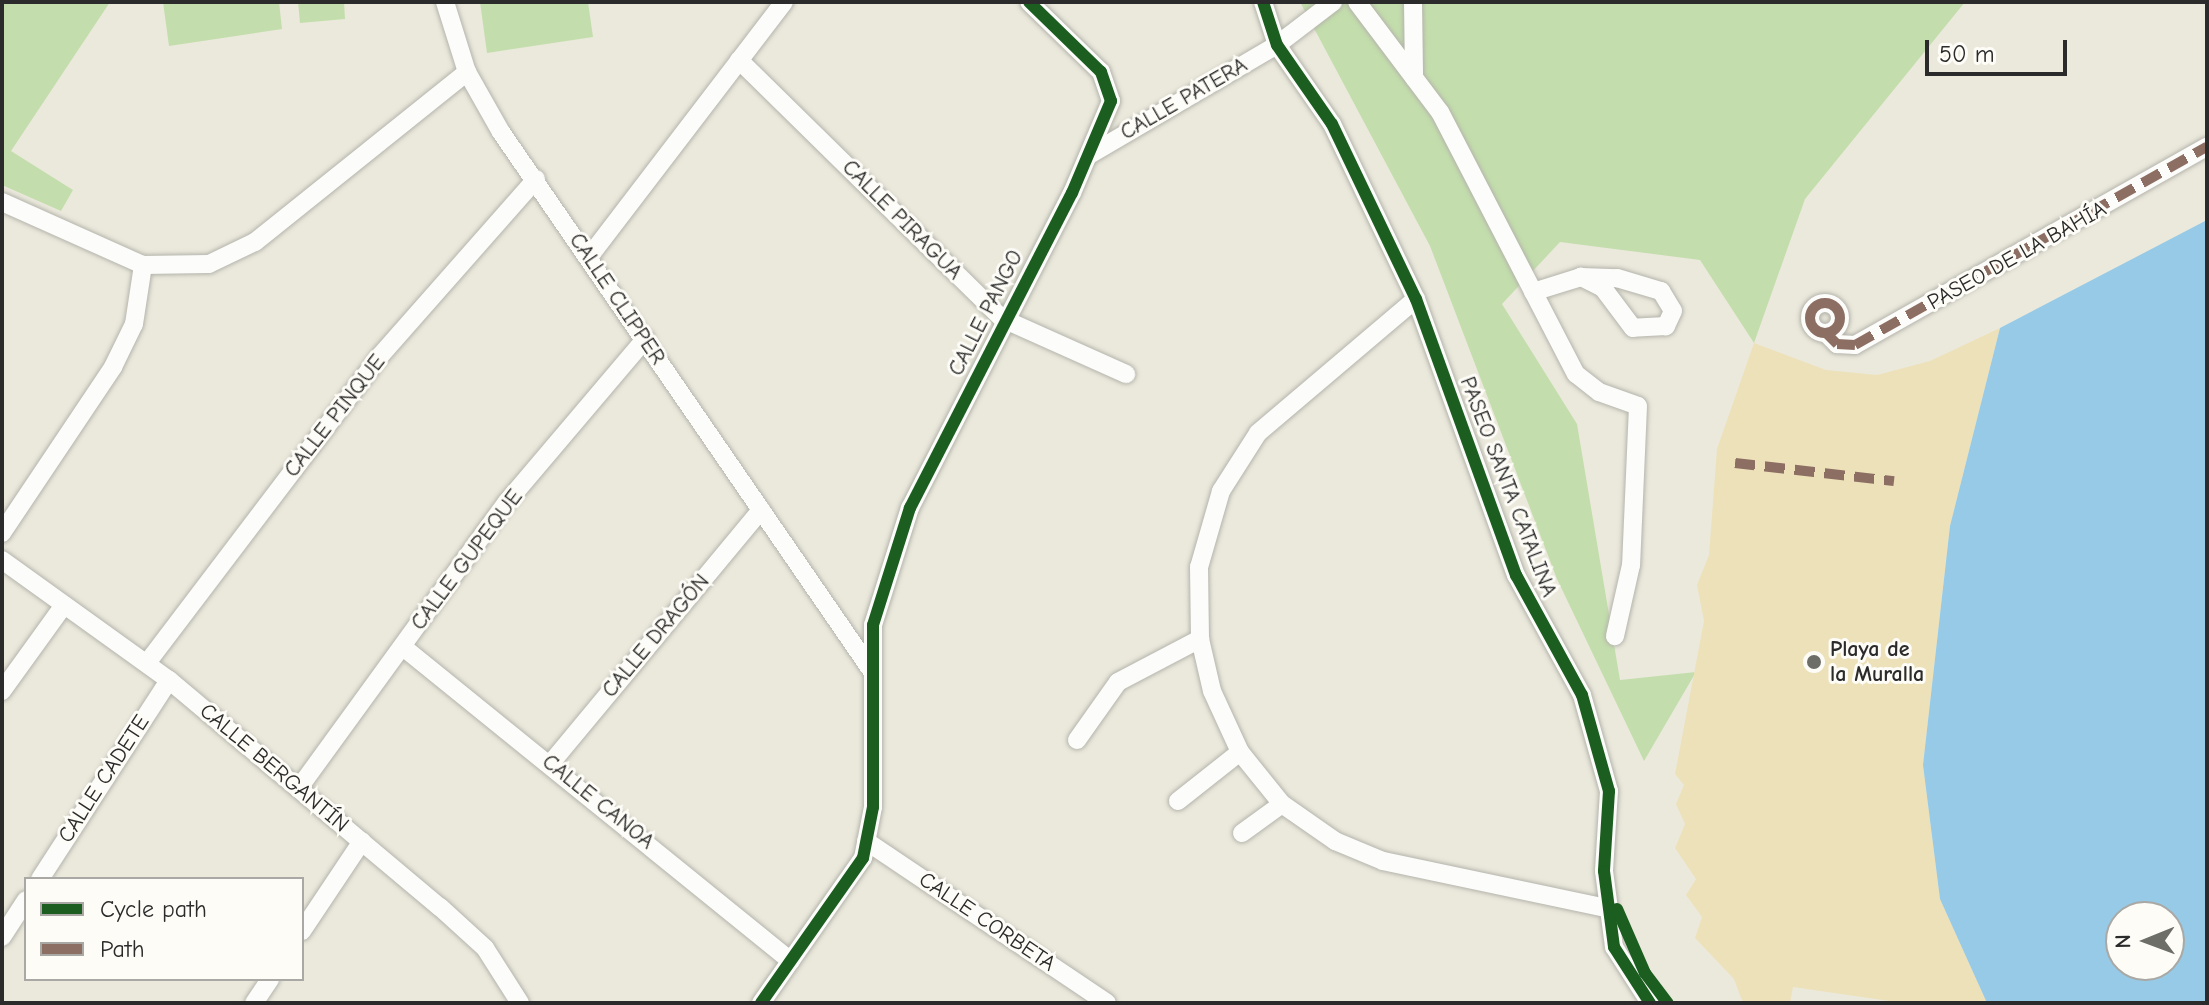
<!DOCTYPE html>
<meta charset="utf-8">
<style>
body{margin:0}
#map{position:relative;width:2209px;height:1005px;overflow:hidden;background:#ebe9dc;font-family:"Comic Neue",sans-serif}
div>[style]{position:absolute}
.green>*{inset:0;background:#c3deac}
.sand>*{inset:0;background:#ede1ba}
.water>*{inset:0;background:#96cae6}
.roads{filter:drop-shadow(0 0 2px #b5b4ac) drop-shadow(0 0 2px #b5b4ac)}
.minor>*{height:18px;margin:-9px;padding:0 9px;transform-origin:9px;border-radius:9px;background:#fcfcfa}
.minor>.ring{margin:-9px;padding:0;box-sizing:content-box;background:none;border:18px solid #fcfcfa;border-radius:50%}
.quiet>*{height:10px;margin-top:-5px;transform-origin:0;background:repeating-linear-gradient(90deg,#8d6e63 0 20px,transparent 0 30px)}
.quiet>.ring{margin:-5px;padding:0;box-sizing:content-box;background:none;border:10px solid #8d6e63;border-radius:50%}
.cycleway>*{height:12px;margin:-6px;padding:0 6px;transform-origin:6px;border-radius:6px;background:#1b5e20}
.dots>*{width:22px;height:22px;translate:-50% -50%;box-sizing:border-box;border:4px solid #fdfcf7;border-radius:50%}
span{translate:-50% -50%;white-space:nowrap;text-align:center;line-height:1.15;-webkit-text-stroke:6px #fdfcf7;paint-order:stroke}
.street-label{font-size:22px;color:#2b2b2b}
.poi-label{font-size:22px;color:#2b2b2b;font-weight:700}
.left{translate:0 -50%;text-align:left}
.frame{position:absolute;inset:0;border:4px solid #2b2b2b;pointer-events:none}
.legend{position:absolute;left:24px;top:877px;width:280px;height:104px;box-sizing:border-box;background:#fdfcf7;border:2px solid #a9a8a5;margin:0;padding:10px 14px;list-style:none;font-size:24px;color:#2b2b2b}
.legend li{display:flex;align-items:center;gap:16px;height:40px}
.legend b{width:40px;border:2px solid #a9a8a5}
.north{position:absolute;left:2105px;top:901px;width:80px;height:80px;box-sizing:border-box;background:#fdfcf7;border:2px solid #a9a8a5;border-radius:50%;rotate:269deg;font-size:22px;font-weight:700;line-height:32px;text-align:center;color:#2b2b2b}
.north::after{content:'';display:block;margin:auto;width:28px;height:36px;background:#6e6e69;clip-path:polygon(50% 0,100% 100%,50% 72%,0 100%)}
.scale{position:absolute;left:1925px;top:40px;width:142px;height:36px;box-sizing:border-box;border:4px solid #2b2b2b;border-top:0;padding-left:10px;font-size:24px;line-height:28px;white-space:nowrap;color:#2b2b2b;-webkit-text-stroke:6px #fdfcf7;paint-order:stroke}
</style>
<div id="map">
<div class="green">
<div style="clip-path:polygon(2px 2px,110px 2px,11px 151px,73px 190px,61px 211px,2px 185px)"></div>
<div style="clip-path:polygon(163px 2px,279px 2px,282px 29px,169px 46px)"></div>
<div style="clip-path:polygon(298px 2px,344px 2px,345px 19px,300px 23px)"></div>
<div style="clip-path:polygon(480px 2px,588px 2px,593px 37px,487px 53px)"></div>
<div style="clip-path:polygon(1300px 2px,1965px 2px,1805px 199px,1754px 343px,1700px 260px,1560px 242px,1502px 304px,1577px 424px,1620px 680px,1696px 672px,1644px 761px,1557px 579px,1430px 246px)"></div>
</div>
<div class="sand">
<div style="clip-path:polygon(2000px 328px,1950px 526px,1923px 765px,1940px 899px,1987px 1003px,1903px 1003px,1793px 987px,1790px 1003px,1743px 1003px,1734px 979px,1695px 938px,1702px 917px,1686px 895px,1696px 879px,1675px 848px,1685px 824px,1676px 804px,1684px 785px,1675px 774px,1704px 621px,1697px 585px,1709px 555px,1717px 449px,1754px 343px,1826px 370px,1877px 375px,1930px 361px)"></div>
</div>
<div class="water">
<div style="clip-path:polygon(evenodd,2207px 220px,2207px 1003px,1987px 1003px,1940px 899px,1923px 765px,1950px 526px,2000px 328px,2207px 220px,2121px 917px,2169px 917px,2169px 965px,2121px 965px,2121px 917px)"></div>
</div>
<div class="roads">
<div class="minor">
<div style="left:445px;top:2px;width:73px;rotate:72.6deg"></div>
<div style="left:467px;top:72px;width:69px;rotate:60.5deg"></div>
<div style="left:501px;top:132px;width:653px;rotate:55.48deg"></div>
<div style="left:1263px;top:2px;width:45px;rotate:72deg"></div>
<div style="left:1277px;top:45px;width:96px;rotate:55.2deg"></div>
<div style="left:1332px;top:124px;width:194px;rotate:64.4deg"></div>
<div style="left:1416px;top:299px;width:294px;rotate:70.1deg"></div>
<div style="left:1516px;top:575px;width:137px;rotate:61.2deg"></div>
<div style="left:1582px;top:695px;width:100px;rotate:74.3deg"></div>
<div style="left:1609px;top:791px;width:80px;rotate:93.6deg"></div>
<div style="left:1604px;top:871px;width:77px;rotate:82.5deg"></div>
<div style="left:1614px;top:947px;width:67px;rotate:57.3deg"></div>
<div style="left:1357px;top:2px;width:138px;rotate:53deg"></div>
<div style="left:1440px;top:112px;width:295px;rotate:62.6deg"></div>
<div style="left:1576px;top:374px;width:29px;rotate:38deg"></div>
<div style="left:1599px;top:392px;width:41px;rotate:19.7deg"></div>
<div style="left:1638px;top:406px;width:159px;rotate:92.5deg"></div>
<div style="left:1631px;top:565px;width:73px;rotate:102.7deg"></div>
<div style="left:1413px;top:2px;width:76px;rotate:89.2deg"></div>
<div style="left:739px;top:60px;width:370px;rotate:44.5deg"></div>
<div style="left:1003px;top:319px;width:135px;rotate:24.1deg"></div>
<div style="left:1091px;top:154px;width:216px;rotate:-30.4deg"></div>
<div style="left:1277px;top:45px;width:71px;rotate:-37.5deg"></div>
<div style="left:2px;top:202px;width:154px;rotate:24.1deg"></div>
<div style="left:143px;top:265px;width:66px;rotate:-0.9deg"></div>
<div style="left:209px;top:264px;width:51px;rotate:-25.6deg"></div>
<div style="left:255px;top:242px;width:272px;rotate:-38.7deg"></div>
<div style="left:589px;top:257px;width:321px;rotate:-52.6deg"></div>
<div style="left:1533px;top:292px;width:50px;rotate:-17.4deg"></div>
<div style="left:1581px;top:277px;width:36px;rotate:2deg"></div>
<div style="left:1617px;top:278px;width:46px;rotate:16.5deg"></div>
<div style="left:1661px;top:291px;width:23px;rotate:59deg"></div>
<div style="left:1673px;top:311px;width:17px;rotate:115deg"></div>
<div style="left:1666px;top:326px;width:33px;rotate:177deg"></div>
<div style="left:1633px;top:328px;width:50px;rotate:-126.9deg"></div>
<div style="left:1603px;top:288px;width:25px;rotate:-153deg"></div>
<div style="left:1416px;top:299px;width:207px;rotate:139.7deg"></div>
<div style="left:1258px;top:433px;width:69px;rotate:122.5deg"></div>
<div style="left:1221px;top:491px;width:79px;rotate:106.1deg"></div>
<div style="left:1199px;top:567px;width:72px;rotate:89.2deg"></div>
<div style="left:1200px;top:639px;width:53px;rotate:77deg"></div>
<div style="left:1212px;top:691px;width:67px;rotate:65.3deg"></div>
<div style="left:1240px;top:752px;width:67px;rotate:51.1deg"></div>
<div style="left:1282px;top:804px;width:65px;rotate:34.9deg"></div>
<div style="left:1335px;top:841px;width:52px;rotate:22.6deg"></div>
<div style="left:1383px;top:861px;width:228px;rotate:11.9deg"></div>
<div class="ring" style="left:1810px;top:303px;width:12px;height:12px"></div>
<div style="left:1826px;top:333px;width:16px;rotate:45deg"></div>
<div style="left:1837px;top:344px;width:18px;rotate:3deg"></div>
<div style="left:1855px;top:345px;width:404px;rotate:-29.4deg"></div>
<div style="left:2px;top:533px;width:200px;rotate:-56.2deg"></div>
<div style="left:113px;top:367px;width:48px;rotate:-64deg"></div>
<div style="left:134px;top:324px;width:60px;rotate:-81.3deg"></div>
<div style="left:2px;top:560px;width:206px;rotate:35.7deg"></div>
<div style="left:169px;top:680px;width:354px;rotate:40deg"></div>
<div style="left:440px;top:907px;width:61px;rotate:42.3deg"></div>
<div style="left:485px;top:948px;width:65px;rotate:57.5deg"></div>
<div style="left:403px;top:647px;width:499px;rotate:39deg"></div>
<div style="left:147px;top:663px;width:385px;rotate:-52.8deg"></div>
<div style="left:380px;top:356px;width:236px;rotate:-48.6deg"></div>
<div style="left:2px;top:691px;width:106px;rotate:-54.2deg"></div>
<div style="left:1077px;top:740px;width:71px;rotate:-54.7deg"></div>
<div style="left:1118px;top:682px;width:93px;rotate:-27.7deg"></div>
<div style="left:551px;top:763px;width:329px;rotate:-50.3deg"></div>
<div style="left:299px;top:788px;width:354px;rotate:-54deg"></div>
<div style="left:507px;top:502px;width:214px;rotate:-49.7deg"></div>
<div style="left:1178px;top:801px;width:79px;rotate:-38.3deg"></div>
<div style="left:1242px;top:833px;width:49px;rotate:-35.9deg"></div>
<div style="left:866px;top:841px;width:290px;rotate:33.9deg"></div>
<div style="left:40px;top:879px;width:237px;rotate:-57deg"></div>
<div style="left:302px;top:931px;width:108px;rotate:-56.3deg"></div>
<div style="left:2px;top:937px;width:44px;rotate:-57deg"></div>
<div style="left:254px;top:1003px;width:29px;rotate:-56deg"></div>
<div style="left:761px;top:1003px;width:177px;rotate:-54.9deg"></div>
<div style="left:863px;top:858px;width:52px;rotate:-78.9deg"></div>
<div style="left:873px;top:807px;width:182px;rotate:-90deg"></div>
<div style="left:873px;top:625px;width:123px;rotate:-72.5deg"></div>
<div style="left:910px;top:508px;width:354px;rotate:-62.8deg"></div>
<div style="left:1072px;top:193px;width:100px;rotate:-67deg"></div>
<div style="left:1111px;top:101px;width:31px;rotate:-109deg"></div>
<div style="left:1101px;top:72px;width:100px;rotate:-135.8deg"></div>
</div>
</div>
<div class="quiet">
<div class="ring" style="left:1810px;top:303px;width:20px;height:20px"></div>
<div style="left:1826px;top:333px;width:16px;rotate:45deg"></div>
<div style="left:1837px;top:344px;width:18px;rotate:3deg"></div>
<div style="left:1855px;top:345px;width:404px;rotate:-29.4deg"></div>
<div style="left:1735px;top:463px;width:160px;rotate:6.5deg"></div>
</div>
<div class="cycleway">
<div style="left:1263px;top:2px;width:45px;rotate:72deg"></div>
<div style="left:1277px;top:45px;width:96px;rotate:55.2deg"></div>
<div style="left:1332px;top:124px;width:194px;rotate:64.4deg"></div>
<div style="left:1416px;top:299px;width:294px;rotate:70.1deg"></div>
<div style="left:1516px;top:575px;width:137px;rotate:61.2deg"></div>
<div style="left:1582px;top:695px;width:100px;rotate:74.3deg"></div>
<div style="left:1609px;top:791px;width:80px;rotate:93.6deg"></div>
<div style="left:1604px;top:871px;width:77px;rotate:82.5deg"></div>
<div style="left:1614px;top:947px;width:67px;rotate:57.3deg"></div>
<div style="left:1617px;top:909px;width:70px;rotate:66.4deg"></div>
<div style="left:1645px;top:973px;width:38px;rotate:53deg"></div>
<div style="left:761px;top:1003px;width:177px;rotate:-54.9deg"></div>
<div style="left:863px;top:858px;width:52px;rotate:-78.9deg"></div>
<div style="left:873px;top:807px;width:182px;rotate:-90deg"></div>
<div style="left:873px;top:625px;width:123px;rotate:-72.5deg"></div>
<div style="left:910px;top:508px;width:354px;rotate:-62.8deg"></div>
<div style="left:1072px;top:193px;width:100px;rotate:-67deg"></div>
<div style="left:1111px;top:101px;width:31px;rotate:-109deg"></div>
<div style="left:1101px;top:72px;width:100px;rotate:-135.8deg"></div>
</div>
<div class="dots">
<div style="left:1814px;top:662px;background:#6e6e69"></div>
</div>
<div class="street-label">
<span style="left:1184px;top:99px;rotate:-30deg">CALLE PATERA</span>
<span style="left:902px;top:220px;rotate:45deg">CALLE PIRAGUA</span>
<span style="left:2017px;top:256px;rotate:-29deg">PASEO DE LA BAHÍA</span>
<span style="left:617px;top:299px;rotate:56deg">CALLE CLIPPER</span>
<span style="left:986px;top:313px;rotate:-63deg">CALLE PANGO</span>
<span style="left:335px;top:416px;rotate:-52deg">CALLE PINQUE</span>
<span style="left:1508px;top:487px;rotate:69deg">PASEO SANTA CATALINA</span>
<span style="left:467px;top:560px;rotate:-53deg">CALLE GUPEQUE</span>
<span style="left:656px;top:636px;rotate:-50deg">CALLE DRAGÓN</span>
<span style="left:274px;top:768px;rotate:40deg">CALLE BERGANTÍN</span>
<span style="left:104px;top:779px;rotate:-57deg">CALLE CADETE</span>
<span style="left:598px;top:802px;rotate:39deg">CALLE CANOA</span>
<span style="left:987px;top:922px;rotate:34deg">CALLE CORBETA</span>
</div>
<div class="poi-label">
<span class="left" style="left:1830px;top:662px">Playa de<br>la Muralla</span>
</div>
<div class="frame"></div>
<ul class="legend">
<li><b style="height:10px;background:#1b5e20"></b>Cycle path</li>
<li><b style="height:10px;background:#8d6e63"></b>Path</li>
</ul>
<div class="north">N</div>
<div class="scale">50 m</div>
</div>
